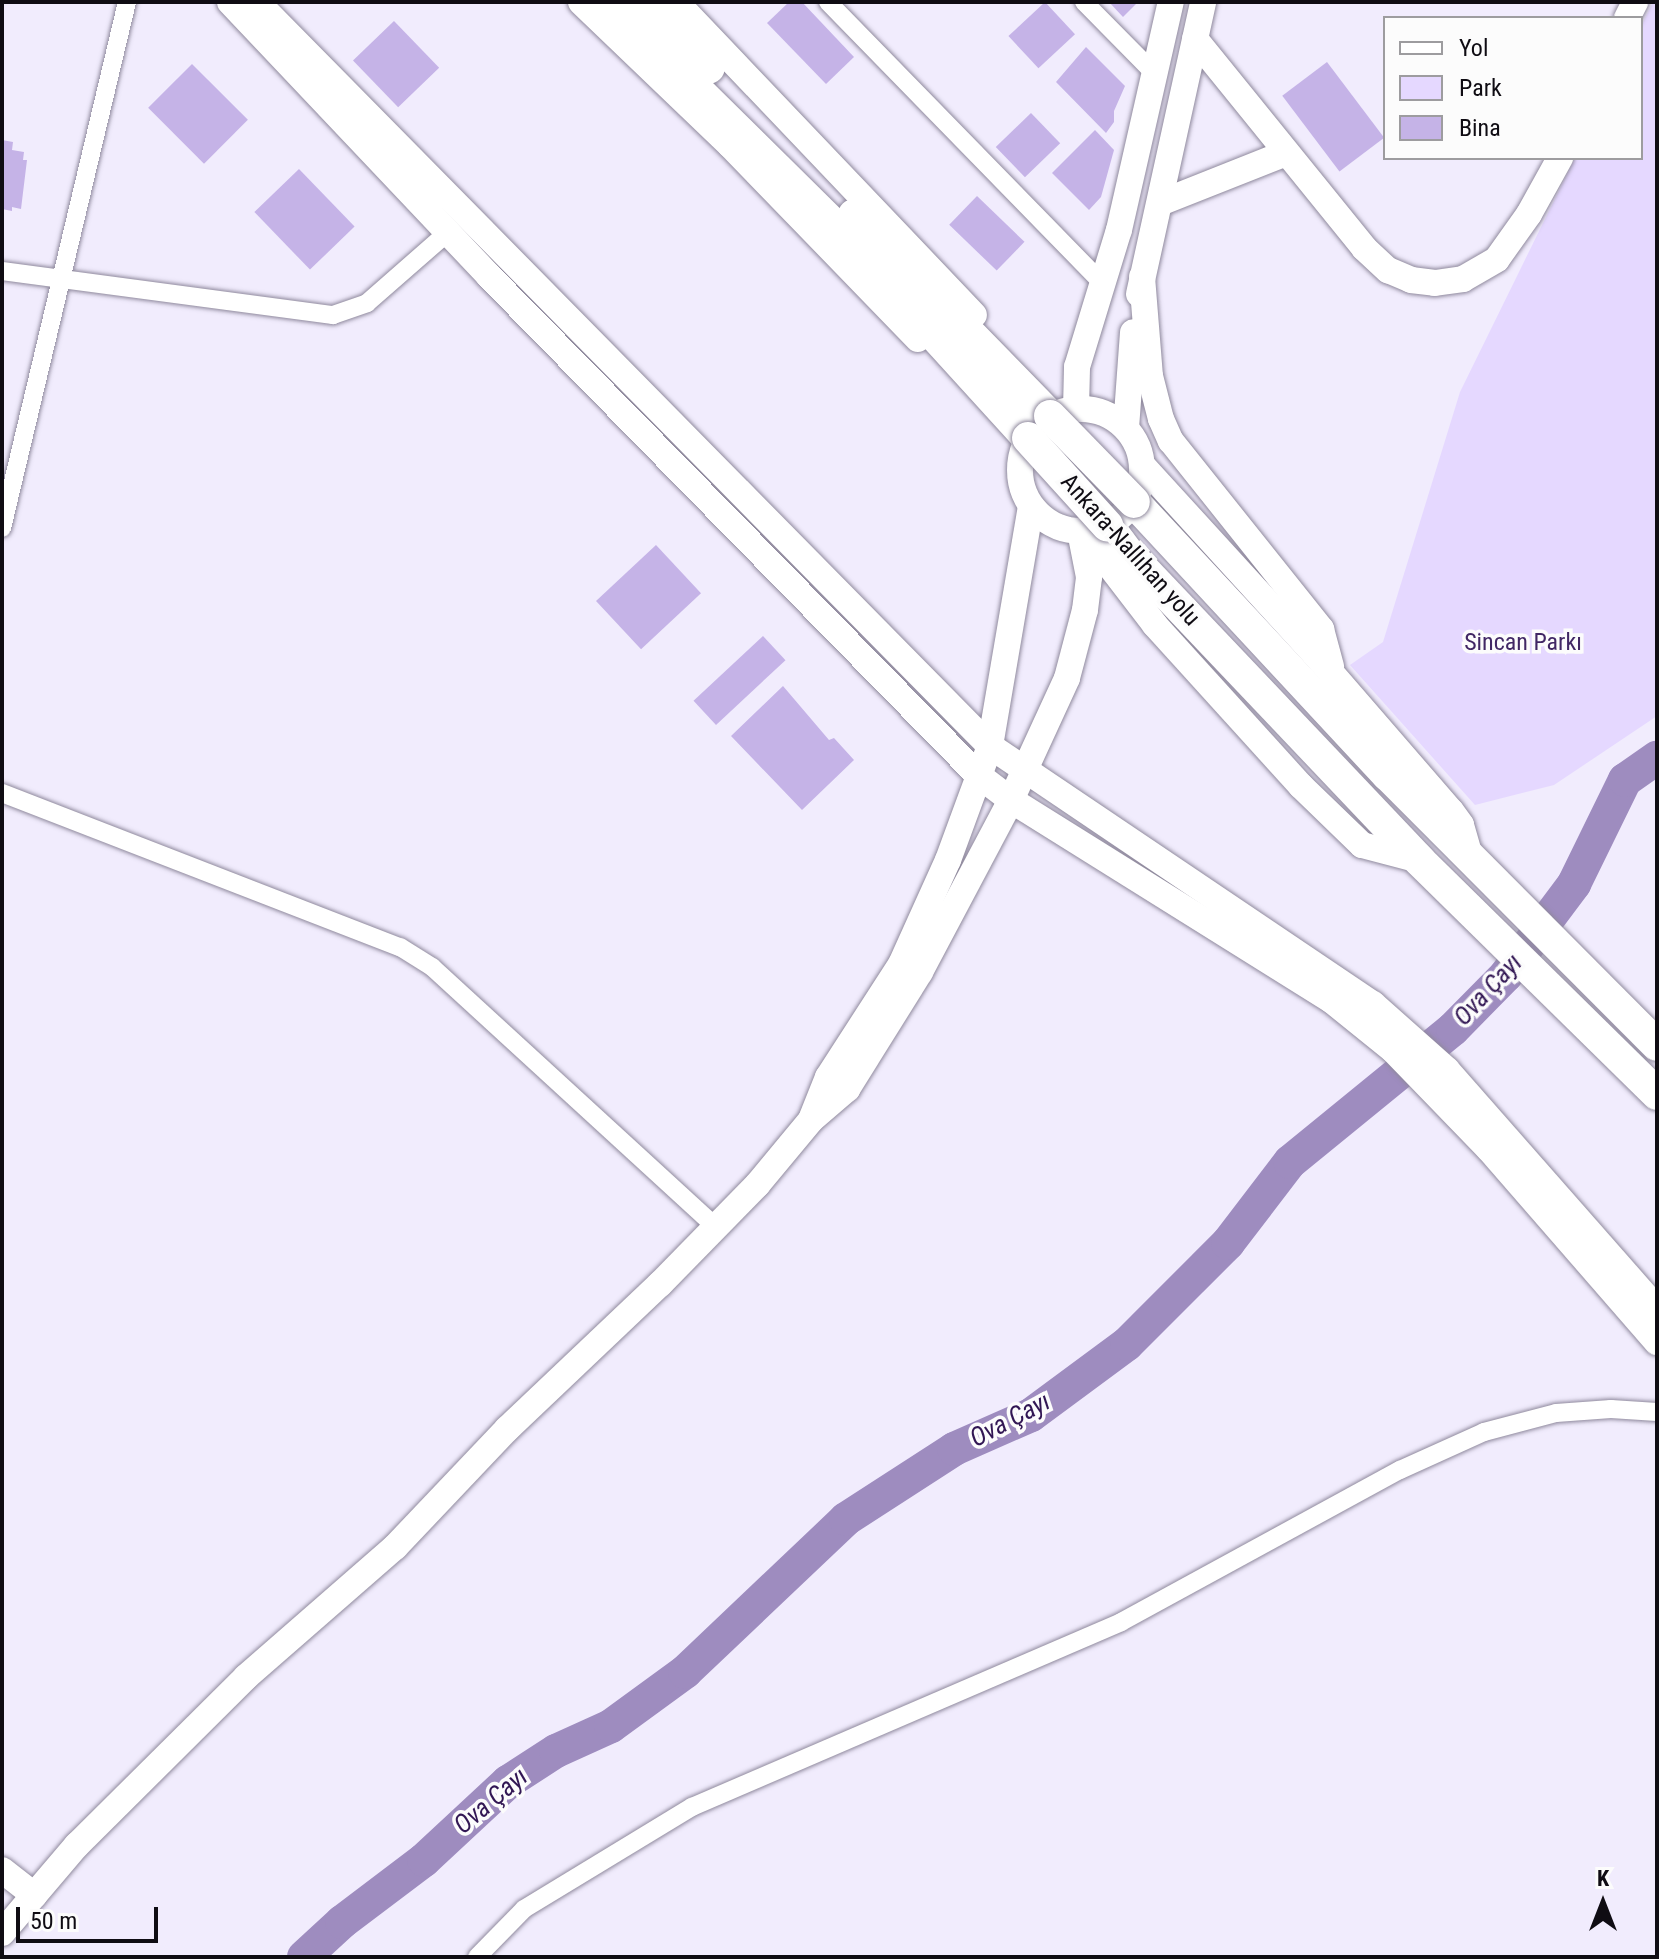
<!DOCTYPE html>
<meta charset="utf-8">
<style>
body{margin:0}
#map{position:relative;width:1659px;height:1959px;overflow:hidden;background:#f1ecfd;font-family:"Roboto Condensed",sans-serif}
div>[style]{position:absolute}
.green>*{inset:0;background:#e5d8ff}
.river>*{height:34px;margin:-17px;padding:0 17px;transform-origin:17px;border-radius:17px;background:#9e8cbf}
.building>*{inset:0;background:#c5b3e7;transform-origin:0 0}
.roads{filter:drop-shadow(0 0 2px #8f899d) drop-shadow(0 0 2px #8f899d)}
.street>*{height:18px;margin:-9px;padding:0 9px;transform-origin:9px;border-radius:9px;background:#fff}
.secondary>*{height:26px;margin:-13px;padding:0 13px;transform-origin:13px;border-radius:13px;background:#fff}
.secondary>.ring{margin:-13px;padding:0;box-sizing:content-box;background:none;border:26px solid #fff;border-radius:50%}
.highway>*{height:32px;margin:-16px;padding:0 16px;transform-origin:16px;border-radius:16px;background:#fff}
.bridges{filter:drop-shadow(0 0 2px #8f899d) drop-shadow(0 0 2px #8f899d)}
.highway-bridge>*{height:32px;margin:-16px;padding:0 16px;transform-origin:16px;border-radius:16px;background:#fff}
span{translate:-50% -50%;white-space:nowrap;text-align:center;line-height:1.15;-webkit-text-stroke:7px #fcfcfc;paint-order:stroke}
.street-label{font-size:24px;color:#0f0c13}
.park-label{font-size:24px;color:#412765}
.water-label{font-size:26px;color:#321754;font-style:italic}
.frame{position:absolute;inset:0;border:4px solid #0f0c13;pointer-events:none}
.legend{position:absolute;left:1383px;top:16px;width:260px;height:144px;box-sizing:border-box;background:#fcfcfc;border:2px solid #9d9c9f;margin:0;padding:10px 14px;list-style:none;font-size:24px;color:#0f0c13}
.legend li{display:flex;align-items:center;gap:16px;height:40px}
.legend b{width:40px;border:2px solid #9d9c9f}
.north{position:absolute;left:1563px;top:1863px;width:80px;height:80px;-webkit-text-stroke:6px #fcfcfc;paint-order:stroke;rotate:0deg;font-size:22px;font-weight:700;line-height:32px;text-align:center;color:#0f0c13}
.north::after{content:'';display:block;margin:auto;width:28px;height:36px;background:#0f0c13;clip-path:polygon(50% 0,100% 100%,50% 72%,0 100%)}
.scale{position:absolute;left:16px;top:1907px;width:142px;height:36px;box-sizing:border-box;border:4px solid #0f0c13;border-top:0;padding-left:10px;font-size:24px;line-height:28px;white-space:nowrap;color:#0f0c13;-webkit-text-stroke:6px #fcfcfc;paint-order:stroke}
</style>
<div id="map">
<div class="green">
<div style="clip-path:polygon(1653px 2px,1657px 2px,1657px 716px,1554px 785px,1475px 805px,1350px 665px,1383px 642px,1460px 392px,1575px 158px,1641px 158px,1641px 26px)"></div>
</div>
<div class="river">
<div style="left:304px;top:1957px;width:52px;rotate:-42.6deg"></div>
<div style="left:342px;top:1922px;width:103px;rotate:-37.1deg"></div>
<div style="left:424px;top:1860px;width:115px;rotate:-42.9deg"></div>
<div style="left:508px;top:1782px;width:57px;rotate:-32.9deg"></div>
<div style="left:556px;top:1751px;width:60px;rotate:-24.4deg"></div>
<div style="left:611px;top:1726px;width:92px;rotate:-36.1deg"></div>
<div style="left:685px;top:1672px;width:222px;rotate:-43.5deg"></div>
<div style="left:846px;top:1519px;width:129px;rotate:-32.9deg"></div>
<div style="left:954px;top:1449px;width:84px;rotate:-23.8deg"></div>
<div style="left:1031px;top:1415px;width:119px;rotate:-36.5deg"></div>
<div style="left:1127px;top:1344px;width:143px;rotate:-45deg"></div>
<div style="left:1228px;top:1243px;width:102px;rotate:-52.6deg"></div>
<div style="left:1290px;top:1162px;width:210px;rotate:-39.2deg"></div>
<div style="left:1453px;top:1029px;width:76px;rotate:-45.5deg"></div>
<div style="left:1506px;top:975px;width:114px;rotate:-53.2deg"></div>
<div style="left:1574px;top:884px;width:116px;rotate:-63.9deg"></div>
<div style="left:1625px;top:780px;width:39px;rotate:-35deg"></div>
</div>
<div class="building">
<div style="clip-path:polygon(789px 2px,802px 2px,854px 57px,826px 84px,767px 23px)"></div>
<div style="left:1045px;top:2px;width:44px;height:50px;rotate:47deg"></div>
<div style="clip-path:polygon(1109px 2px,1138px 2px,1123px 17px)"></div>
<div style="left:394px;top:21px;width:65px;height:57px;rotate:46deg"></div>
<div style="clip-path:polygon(1086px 47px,1125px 86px,1114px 111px,1114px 122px,1106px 133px,1056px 82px)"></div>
<div style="left:1327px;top:62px;width:95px;height:56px;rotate:53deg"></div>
<div style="left:192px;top:64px;width:79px;height:62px;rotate:45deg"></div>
<div style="left:1031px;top:113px;width:42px;height:49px;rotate:46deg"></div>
<div style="clip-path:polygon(1095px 130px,1114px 150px,1101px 197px,1089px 210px,1052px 173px)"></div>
<div style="clip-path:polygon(2px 140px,13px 142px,12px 150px,24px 152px,23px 160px,27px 160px,21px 209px,12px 207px,12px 211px,2px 209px)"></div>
<div style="left:299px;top:169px;width:80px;height:62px;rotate:46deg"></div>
<div style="left:977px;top:196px;width:66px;height:40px;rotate:44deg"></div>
<div style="left:656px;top:545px;width:66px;height:82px;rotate:47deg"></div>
<div style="left:763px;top:636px;width:33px;height:95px;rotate:47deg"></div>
<div style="clip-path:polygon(783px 686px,829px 740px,834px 738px,854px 760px,802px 810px,731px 736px)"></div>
</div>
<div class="roads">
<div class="street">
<div style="left:828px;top:2px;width:395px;rotate:45.7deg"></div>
<div style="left:1084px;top:2px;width:101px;rotate:45.4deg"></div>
<div style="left:2px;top:271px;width:334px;rotate:7.6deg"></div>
<div style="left:333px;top:315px;width:36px;rotate:-19deg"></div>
<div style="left:367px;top:303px;width:108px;rotate:-41.2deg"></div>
<div style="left:2px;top:528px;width:541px;rotate:-76.63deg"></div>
<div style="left:2px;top:793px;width:427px;rotate:21.2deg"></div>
<div style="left:400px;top:947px;width:38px;rotate:32deg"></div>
<div style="left:432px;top:967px;width:385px;rotate:42.5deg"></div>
<div style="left:477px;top:1957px;width:67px;rotate:-45.6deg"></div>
<div style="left:524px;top:1909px;width:197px;rotate:-31.3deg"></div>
<div style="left:692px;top:1807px;width:467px;rotate:-23.3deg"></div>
<div style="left:1121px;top:1622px;width:318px;rotate:-28.6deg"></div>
<div style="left:1400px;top:1470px;width:92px;rotate:-24.3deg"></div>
<div style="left:1484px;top:1432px;width:74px;rotate:-14.8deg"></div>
<div style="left:1556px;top:1413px;width:55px;rotate:-4.2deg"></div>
<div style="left:1611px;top:1409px;width:46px;rotate:3.7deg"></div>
</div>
<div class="secondary">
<div style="left:230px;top:2px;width:377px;rotate:46.6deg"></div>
<div style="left:489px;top:276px;width:699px;rotate:45.58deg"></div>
<div style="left:978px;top:775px;width:41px;rotate:37.1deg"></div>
<div style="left:1011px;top:800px;width:377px;rotate:32deg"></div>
<div style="left:1331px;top:1000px;width:80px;rotate:38.9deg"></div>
<div style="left:1393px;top:1050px;width:138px;rotate:45.9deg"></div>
<div style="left:1489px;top:1149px;width:256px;rotate:49deg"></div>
<div style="left:257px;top:2px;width:1044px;rotate:45.43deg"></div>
<div style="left:990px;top:746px;width:462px;rotate:34deg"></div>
<div style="left:1373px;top:1004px;width:99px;rotate:41.7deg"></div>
<div style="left:1447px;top:1070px;width:318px;rotate:48.7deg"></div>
<div style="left:581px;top:2px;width:207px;rotate:43.8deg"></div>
<div style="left:730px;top:145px;width:270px;rotate:45.9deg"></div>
<div style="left:676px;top:2px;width:432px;rotate:46.4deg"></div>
<div style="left:1627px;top:18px;width:18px;rotate:-63deg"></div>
<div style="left:1195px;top:39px;width:269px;rotate:51deg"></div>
<div style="left:1364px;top:248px;width:33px;rotate:43deg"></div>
<div style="left:1388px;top:270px;width:25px;rotate:23deg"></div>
<div style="left:1411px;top:280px;width:24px;rotate:7deg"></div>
<div style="left:1435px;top:283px;width:28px;rotate:-8deg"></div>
<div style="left:1463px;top:279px;width:39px;rotate:-30deg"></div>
<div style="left:1497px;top:259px;width:55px;rotate:-54.6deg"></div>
<div style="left:1529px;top:214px;width:64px;rotate:-61deg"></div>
<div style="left:1160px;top:203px;width:136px;rotate:-21.6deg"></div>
<div style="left:1142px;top:277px;width:99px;rotate:85.4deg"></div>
<div style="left:1150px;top:376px;width:44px;rotate:75.7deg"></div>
<div style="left:1161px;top:419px;width:24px;rotate:66deg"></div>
<div style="left:1171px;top:441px;width:241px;rotate:51.4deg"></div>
<div style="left:1321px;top:629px;width:39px;rotate:75deg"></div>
<div style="left:1139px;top:294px;width:299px;rotate:-77.6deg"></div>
<div class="ring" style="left:1020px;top:409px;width:96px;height:96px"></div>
<div style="left:1076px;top:409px;width:42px;rotate:-88.6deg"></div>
<div style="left:1077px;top:367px;width:143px;rotate:-73deg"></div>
<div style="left:1119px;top:230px;width:234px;rotate:-77.2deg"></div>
<div style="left:1126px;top:428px;width:96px;rotate:-85.8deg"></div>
<div style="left:1142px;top:465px;width:265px;rotate:47.6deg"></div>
<div style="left:1321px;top:661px;width:198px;rotate:49.1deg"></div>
<div style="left:1451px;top:811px;width:17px;rotate:54deg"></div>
<div style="left:1461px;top:825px;width:33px;rotate:74deg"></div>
<div style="left:1083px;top:531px;width:118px;rotate:52.5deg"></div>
<div style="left:1155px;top:625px;width:217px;rotate:47.8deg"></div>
<div style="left:1301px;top:786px;width:85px;rotate:44deg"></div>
<div style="left:1362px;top:845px;width:59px;rotate:14.7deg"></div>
<div style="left:812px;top:1117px;width:43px;rotate:-68.2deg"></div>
<div style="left:828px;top:1077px;width:135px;rotate:-57.1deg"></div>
<div style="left:901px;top:964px;width:114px;rotate:-65.7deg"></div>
<div style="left:948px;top:860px;width:121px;rotate:-69.8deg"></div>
<div style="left:990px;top:746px;width:243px;rotate:-80.3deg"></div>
<div style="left:2px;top:1870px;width:41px;rotate:38deg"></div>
<div style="left:2px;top:1933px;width:116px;rotate:-49.6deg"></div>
<div style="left:77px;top:1845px;width:238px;rotate:-44.8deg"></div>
<div style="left:246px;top:1677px;width:198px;rotate:-41.1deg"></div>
<div style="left:395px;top:1547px;width:163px;rotate:-46.5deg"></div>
<div style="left:507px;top:1429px;width:211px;rotate:-43.5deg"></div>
<div style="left:660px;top:1284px;width:139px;rotate:-45.6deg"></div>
<div style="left:757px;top:1185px;width:85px;rotate:-50.3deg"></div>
<div style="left:811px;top:1120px;width:48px;rotate:-40.7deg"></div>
<div style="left:847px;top:1089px;width:138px;rotate:-58deg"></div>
<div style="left:920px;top:972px;width:195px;rotate:-62.1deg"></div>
<div style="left:1011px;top:800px;width:134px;rotate:-65.3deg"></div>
<div style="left:1067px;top:678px;width:70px;rotate:-75.2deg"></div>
<div style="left:1085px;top:610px;width:33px;rotate:-83deg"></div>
<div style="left:1089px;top:577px;width:47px;rotate:-101.1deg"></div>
</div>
<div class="highway">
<div style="left:608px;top:2px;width:317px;rotate:44.6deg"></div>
<div style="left:834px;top:225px;width:288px;rotate:47.7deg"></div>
<div style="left:643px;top:2px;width:93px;rotate:45deg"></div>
<div style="left:854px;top:215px;width:281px;rotate:45.7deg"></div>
<div style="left:1134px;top:502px;width:373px;rotate:47.1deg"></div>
<div style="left:1388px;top:775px;width:381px;rotate:45.1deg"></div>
<div style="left:1107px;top:525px;width:38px;rotate:53deg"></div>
<div style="left:1130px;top:555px;width:420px;rotate:46.5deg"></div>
<div style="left:1419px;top:860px;width:334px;rotate:44.5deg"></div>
</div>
</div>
<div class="bridges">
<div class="highway-bridge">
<div style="left:1050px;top:416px;width:120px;rotate:45.7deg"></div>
<div style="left:1028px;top:438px;width:118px;rotate:47.8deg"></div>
</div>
</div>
<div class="street-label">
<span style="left:1130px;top:550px;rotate:48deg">Ankara-Nallıhan yolu</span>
</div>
<div class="park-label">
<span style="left:1523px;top:643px">Sincan Parkı</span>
</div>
<div class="water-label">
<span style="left:1488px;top:990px;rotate:-47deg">Ova Çayı</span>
<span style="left:1010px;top:1420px;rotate:-28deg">Ova Çayı</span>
<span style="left:491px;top:1801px;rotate:-40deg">Ova Çayı</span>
</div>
<div class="frame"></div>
<ul class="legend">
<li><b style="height:10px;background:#fff"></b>Yol</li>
<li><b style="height:22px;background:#e5d8ff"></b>Park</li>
<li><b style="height:22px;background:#c5b3e7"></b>Bina</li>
</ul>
<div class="north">K</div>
<div class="scale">50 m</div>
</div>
